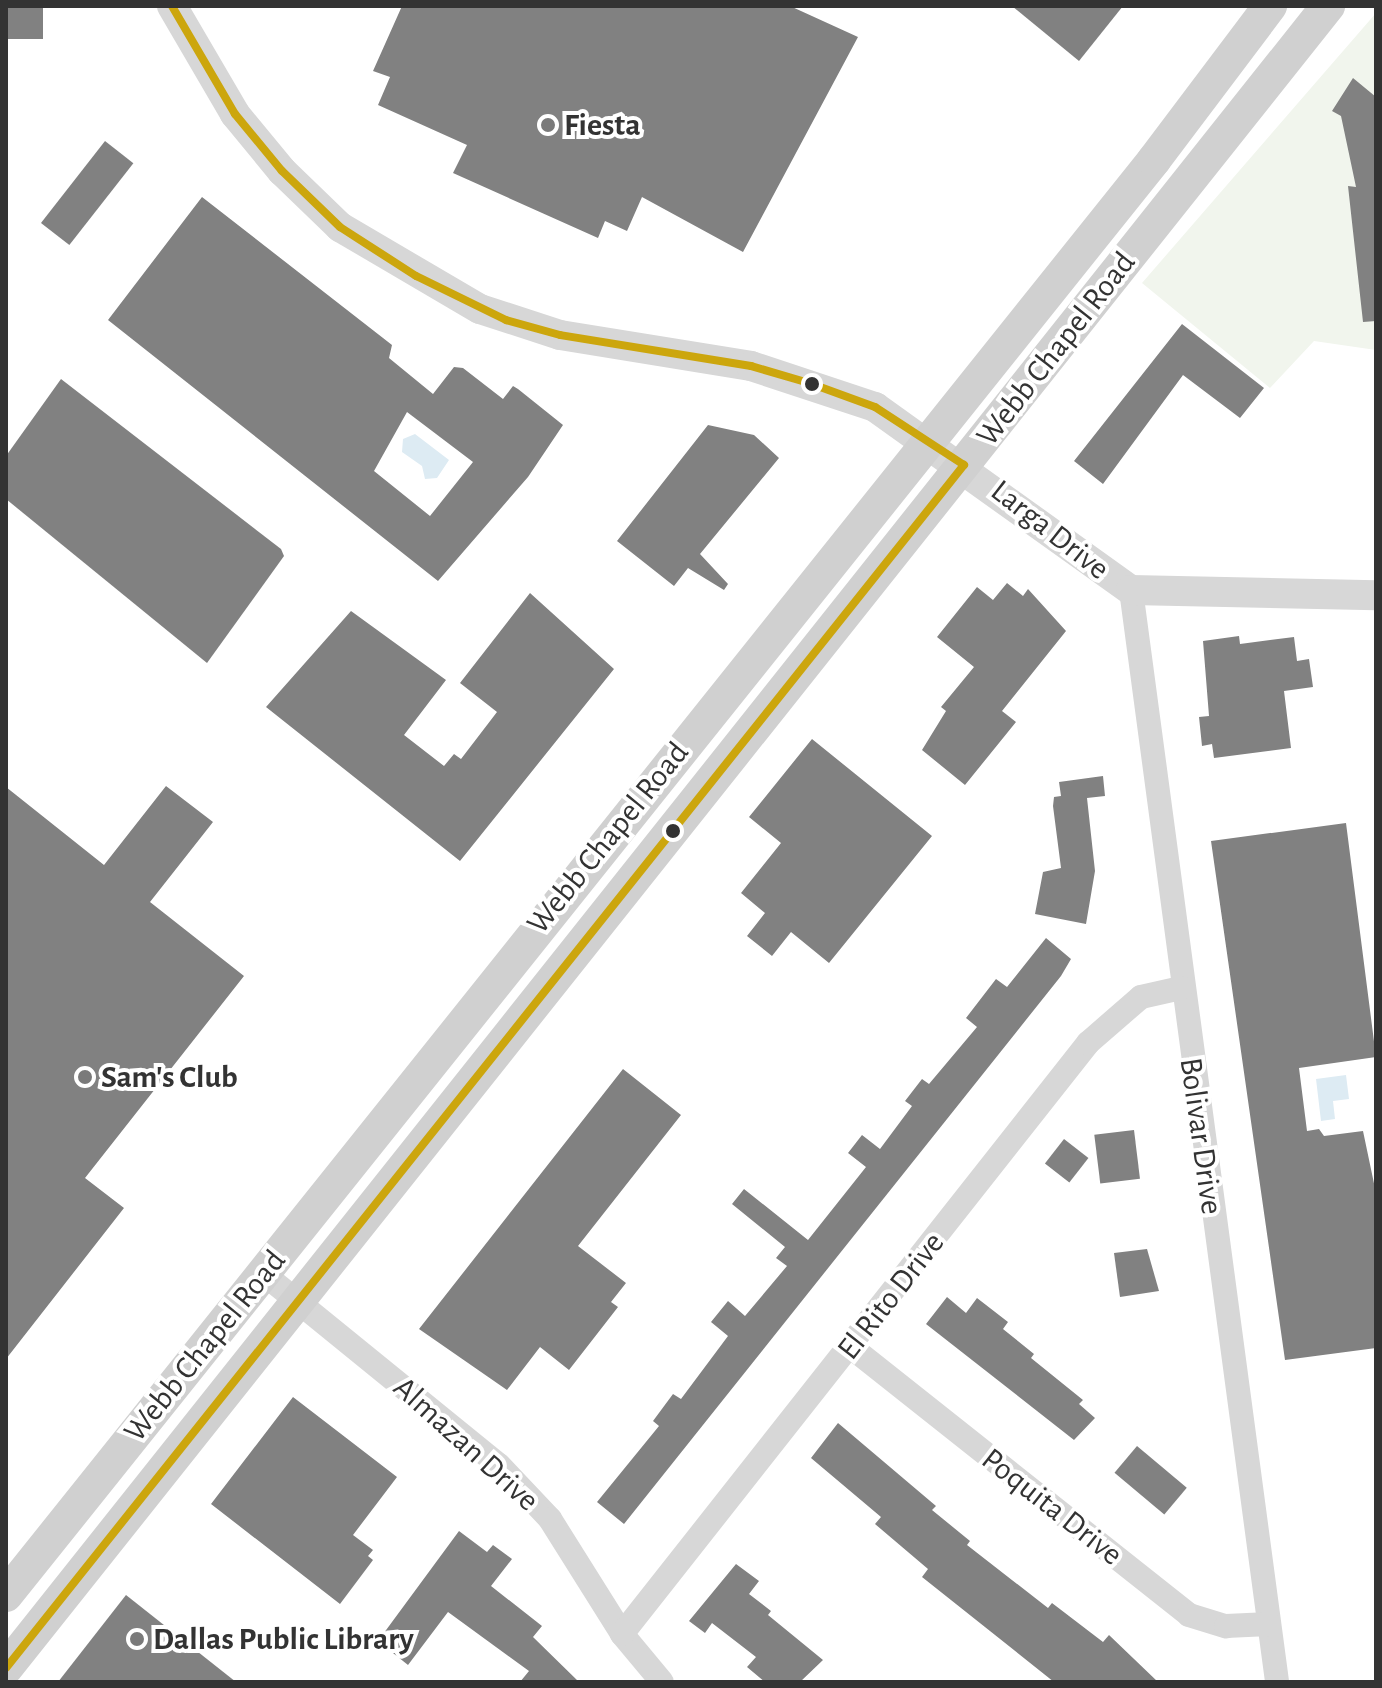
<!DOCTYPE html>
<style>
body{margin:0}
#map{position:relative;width:1382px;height:1688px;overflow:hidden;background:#fff;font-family:"Alegreya Sans",sans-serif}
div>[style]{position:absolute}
.green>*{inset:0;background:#f1f5ed}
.water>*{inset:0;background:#ddebf3}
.building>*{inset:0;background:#818181;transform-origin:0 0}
.minor>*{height:24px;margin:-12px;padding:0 12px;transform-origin:12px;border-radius:12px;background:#d7d7d7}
.tertiary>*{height:30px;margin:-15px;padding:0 15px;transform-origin:15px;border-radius:15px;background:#d7d7d7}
.secondary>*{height:34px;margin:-17px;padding:0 17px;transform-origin:17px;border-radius:17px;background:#d0d0d0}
.bus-1>*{height:8px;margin:-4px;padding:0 4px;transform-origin:4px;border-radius:4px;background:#cca60d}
.dots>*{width:22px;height:22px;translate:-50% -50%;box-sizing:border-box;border:4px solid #fff;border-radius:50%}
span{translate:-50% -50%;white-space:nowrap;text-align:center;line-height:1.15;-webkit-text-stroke:8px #fff;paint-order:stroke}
.poi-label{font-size:32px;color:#333;font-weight:700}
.left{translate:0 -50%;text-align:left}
.street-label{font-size:32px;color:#333}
.frame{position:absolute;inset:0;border:8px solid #333;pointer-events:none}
</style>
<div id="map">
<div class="green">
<div style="clip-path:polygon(1376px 13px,1376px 350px,1314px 341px,1270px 388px,1142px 283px)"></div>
</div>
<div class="water">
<div style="clip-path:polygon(415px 434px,449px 460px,437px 478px,425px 479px,422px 466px,402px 452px,403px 439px)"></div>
<div style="clip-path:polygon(1346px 1075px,1349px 1099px,1333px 1101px,1335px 1119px,1321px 1121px,1316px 1079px)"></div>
</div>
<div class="building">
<div style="left:6px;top:6px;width:37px;height:33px"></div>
<div style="clip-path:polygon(402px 6px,790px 6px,858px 37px,743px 252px,642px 197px,627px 231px,605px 221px,598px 238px,453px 173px,467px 145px,378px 105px,390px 77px,373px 71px)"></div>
<div style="clip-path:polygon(1012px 6px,1123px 6px,1079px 61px)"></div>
<div style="clip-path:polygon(1353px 78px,1376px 97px,1376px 321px,1363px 322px,1348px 186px,1356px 187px,1341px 116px,1332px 111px)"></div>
<div style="left:105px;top:141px;width:36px;height:104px;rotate:38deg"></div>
<div style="clip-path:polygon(evenodd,202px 197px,392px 345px,389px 358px,433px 394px,454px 367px,463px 368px,503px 399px,513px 386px,518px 389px,563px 425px,528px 477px,438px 581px,108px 320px,202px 197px,407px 412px,473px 462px,430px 516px,374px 471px,407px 412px)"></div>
<div style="clip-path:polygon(1182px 324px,1264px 388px,1240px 418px,1183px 375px,1103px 484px,1074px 461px)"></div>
<div style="clip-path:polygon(61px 379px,281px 549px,284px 556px,207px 663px,6px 499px,6px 456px)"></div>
<div style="clip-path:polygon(708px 425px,754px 435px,779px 458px,700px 554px,728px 584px,724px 590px,688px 568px,674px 586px,617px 541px)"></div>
<div style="clip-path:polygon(1007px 583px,1023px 596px,1028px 589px,1066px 631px,1002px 711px,1016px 722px,965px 785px,922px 750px,946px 711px,941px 707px,974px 667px,937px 637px,977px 587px,993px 600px)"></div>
<div style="clip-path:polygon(530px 593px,614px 669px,460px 861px,266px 707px,351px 611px,446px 680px,404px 735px,444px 766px,454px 754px,461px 759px,497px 712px,460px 683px)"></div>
<div style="clip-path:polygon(1239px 636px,1240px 644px,1294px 637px,1297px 661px,1309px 659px,1313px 687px,1284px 691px,1291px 748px,1214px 758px,1212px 744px,1202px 746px,1199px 717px,1209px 716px,1203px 641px)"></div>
<div style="clip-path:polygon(812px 739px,932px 836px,829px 963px,791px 932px,772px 956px,747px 936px,765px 913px,741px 893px,781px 843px,749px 817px)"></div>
<div style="clip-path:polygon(1103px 776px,1105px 796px,1087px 798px,1095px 871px,1086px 924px,1035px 914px,1043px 872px,1061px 868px,1053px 806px,1054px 797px,1061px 796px,1059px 782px)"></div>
<div style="clip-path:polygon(166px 786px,213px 822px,150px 902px,244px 976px,85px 1178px,124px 1208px,6px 1359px,6px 787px,104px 865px)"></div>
<div style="clip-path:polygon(1346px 823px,1376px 1057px,1299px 1068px,1307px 1131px,1319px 1129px,1324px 1136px,1363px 1131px,1376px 1193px,1376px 1348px,1285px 1360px,1211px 841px)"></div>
<div style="clip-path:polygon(1046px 938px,1071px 959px,1061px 976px,624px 1524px,597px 1502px,659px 1426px,653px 1421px,673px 1394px,681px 1399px,728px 1336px,711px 1322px,728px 1301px,745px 1316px,787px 1266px,776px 1258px,785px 1247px,732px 1204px,744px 1189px,808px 1240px,866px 1167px,848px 1153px,862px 1135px,880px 1149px,912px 1106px,905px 1101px,922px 1079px,929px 1084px,977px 1027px,966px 1018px,996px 979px,1007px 987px)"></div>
<div style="clip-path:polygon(623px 1069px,681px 1115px,578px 1246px,626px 1283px,611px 1302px,618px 1307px,569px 1370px,540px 1347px,507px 1390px,419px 1329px)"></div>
<div style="left:1134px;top:1130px;width:49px;height:40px;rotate:83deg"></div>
<div style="left:1064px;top:1139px;width:31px;height:31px;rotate:38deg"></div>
<div style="clip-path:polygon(1147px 1249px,1159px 1291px,1120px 1297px,1114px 1253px)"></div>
<div style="clip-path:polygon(947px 1297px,966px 1313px,977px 1298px,1008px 1322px,1003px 1329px,1034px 1354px,1031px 1358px,1083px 1400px,1079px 1404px,1095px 1418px,1074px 1440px,926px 1324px)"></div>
<div style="clip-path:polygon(293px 1397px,397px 1477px,353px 1535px,373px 1550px,368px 1556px,373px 1560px,340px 1604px,211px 1504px)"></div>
<div style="clip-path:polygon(838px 1423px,936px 1506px,932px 1510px,970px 1541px,967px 1545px,1048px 1608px,1052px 1603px,1103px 1642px,1109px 1635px,1158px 1682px,1054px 1682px,922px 1577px,928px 1569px,875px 1524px,881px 1517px,811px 1458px)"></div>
<div style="left:1137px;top:1446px;width:65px;height:35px;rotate:40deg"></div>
<div style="clip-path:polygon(459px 1531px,487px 1552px,493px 1545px,512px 1559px,491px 1586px,542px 1626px,533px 1637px,579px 1682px,520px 1682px,529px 1671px,448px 1612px,408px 1665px,378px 1641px)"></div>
<div style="clip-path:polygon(736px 1564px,759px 1581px,749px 1594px,771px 1611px,768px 1615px,823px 1660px,800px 1682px,765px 1682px,747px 1667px,756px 1657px,712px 1623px,705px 1633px,689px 1621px)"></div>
<div style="clip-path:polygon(126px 1595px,236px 1682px,58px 1682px)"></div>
</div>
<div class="minor">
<div style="left:1131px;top:590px;width:1102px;rotate:82.38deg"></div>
<div style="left:265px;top:1275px;width:301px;rotate:39.1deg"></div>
<div style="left:499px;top:1465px;width:74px;rotate:46.6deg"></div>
<div style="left:550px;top:1519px;width:136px;rotate:57.9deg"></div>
<div style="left:622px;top:1634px;width:62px;rotate:50.2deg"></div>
<div style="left:851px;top:1347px;width:431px;rotate:38.4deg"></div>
<div style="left:1189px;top:1615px;width:39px;rotate:17deg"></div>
<div style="left:1226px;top:1626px;width:43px;rotate:-2.7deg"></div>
<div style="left:622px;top:1634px;width:753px;rotate:-51.74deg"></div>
<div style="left:1088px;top:1043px;width:70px;rotate:-41deg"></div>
<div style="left:1141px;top:997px;width:41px;rotate:-12.7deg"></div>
</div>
<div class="tertiary">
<div style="left:172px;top:6px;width:125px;rotate:59.7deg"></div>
<div style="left:235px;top:114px;width:74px;rotate:50.5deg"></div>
<div style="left:282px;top:171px;width:81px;rotate:44deg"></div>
<div style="left:340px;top:227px;width:162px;rotate:30.4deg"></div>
<div style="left:480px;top:309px;width:84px;rotate:18deg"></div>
<div style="left:560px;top:335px;width:193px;rotate:9.2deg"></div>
<div style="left:751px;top:366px;width:131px;rotate:18.3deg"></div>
<div style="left:875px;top:407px;width:315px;rotate:35.6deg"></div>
<div style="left:1131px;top:590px;width:245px;rotate:1.2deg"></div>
</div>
<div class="secondary">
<div style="left:6px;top:1595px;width:1838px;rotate:-51.34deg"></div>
<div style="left:1154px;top:160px;width:193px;rotate:-53deg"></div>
<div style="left:6px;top:1668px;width:2124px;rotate:-51.5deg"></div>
</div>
<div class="bus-1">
<div style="left:6px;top:1668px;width:1538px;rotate:-51.47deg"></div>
<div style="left:964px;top:465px;width:106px;rotate:-146.9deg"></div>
<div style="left:875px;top:407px;width:70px;rotate:-160deg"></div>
<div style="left:809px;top:383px;width:60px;rotate:-163.7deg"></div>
<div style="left:751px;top:366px;width:193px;rotate:-170.8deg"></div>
<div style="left:560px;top:335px;width:56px;rotate:-164.5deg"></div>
<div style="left:506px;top:320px;width:100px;rotate:-153.9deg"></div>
<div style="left:416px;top:276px;width:90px;rotate:-147.2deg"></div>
<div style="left:340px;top:227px;width:81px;rotate:-136deg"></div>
<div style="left:282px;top:171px;width:74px;rotate:-129.5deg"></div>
<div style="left:235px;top:114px;width:125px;rotate:-120.3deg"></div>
</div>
<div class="dots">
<div style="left:548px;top:125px;background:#7a7a7a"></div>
<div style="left:812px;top:384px;background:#333"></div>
<div style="left:673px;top:831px;background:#333"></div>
<div style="left:85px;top:1077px;background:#7a7a7a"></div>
<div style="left:137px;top:1639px;background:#7a7a7a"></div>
</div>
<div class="poi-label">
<span class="left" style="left:564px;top:125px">Fiesta</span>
<span class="left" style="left:101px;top:1077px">Sam's Club</span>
<span class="left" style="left:153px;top:1639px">Dallas Public Library</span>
</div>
<div class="street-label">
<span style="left:1056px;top:349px;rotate:-52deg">Webb Chapel Road</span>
<span style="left:1050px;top:530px;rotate:38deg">Larga Drive</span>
<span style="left:608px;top:838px;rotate:-51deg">Webb Chapel Road</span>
<span style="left:1201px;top:1136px;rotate:82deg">Bolivar Drive</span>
<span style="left:891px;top:1296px;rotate:-52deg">El Rito Drive</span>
<span style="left:205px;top:1346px;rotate:-51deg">Webb Chapel Road</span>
<span style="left:466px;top:1444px;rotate:42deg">Almazan Drive</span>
<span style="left:1052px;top:1507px;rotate:38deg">Poquita Drive</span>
</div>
<div class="frame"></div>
</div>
